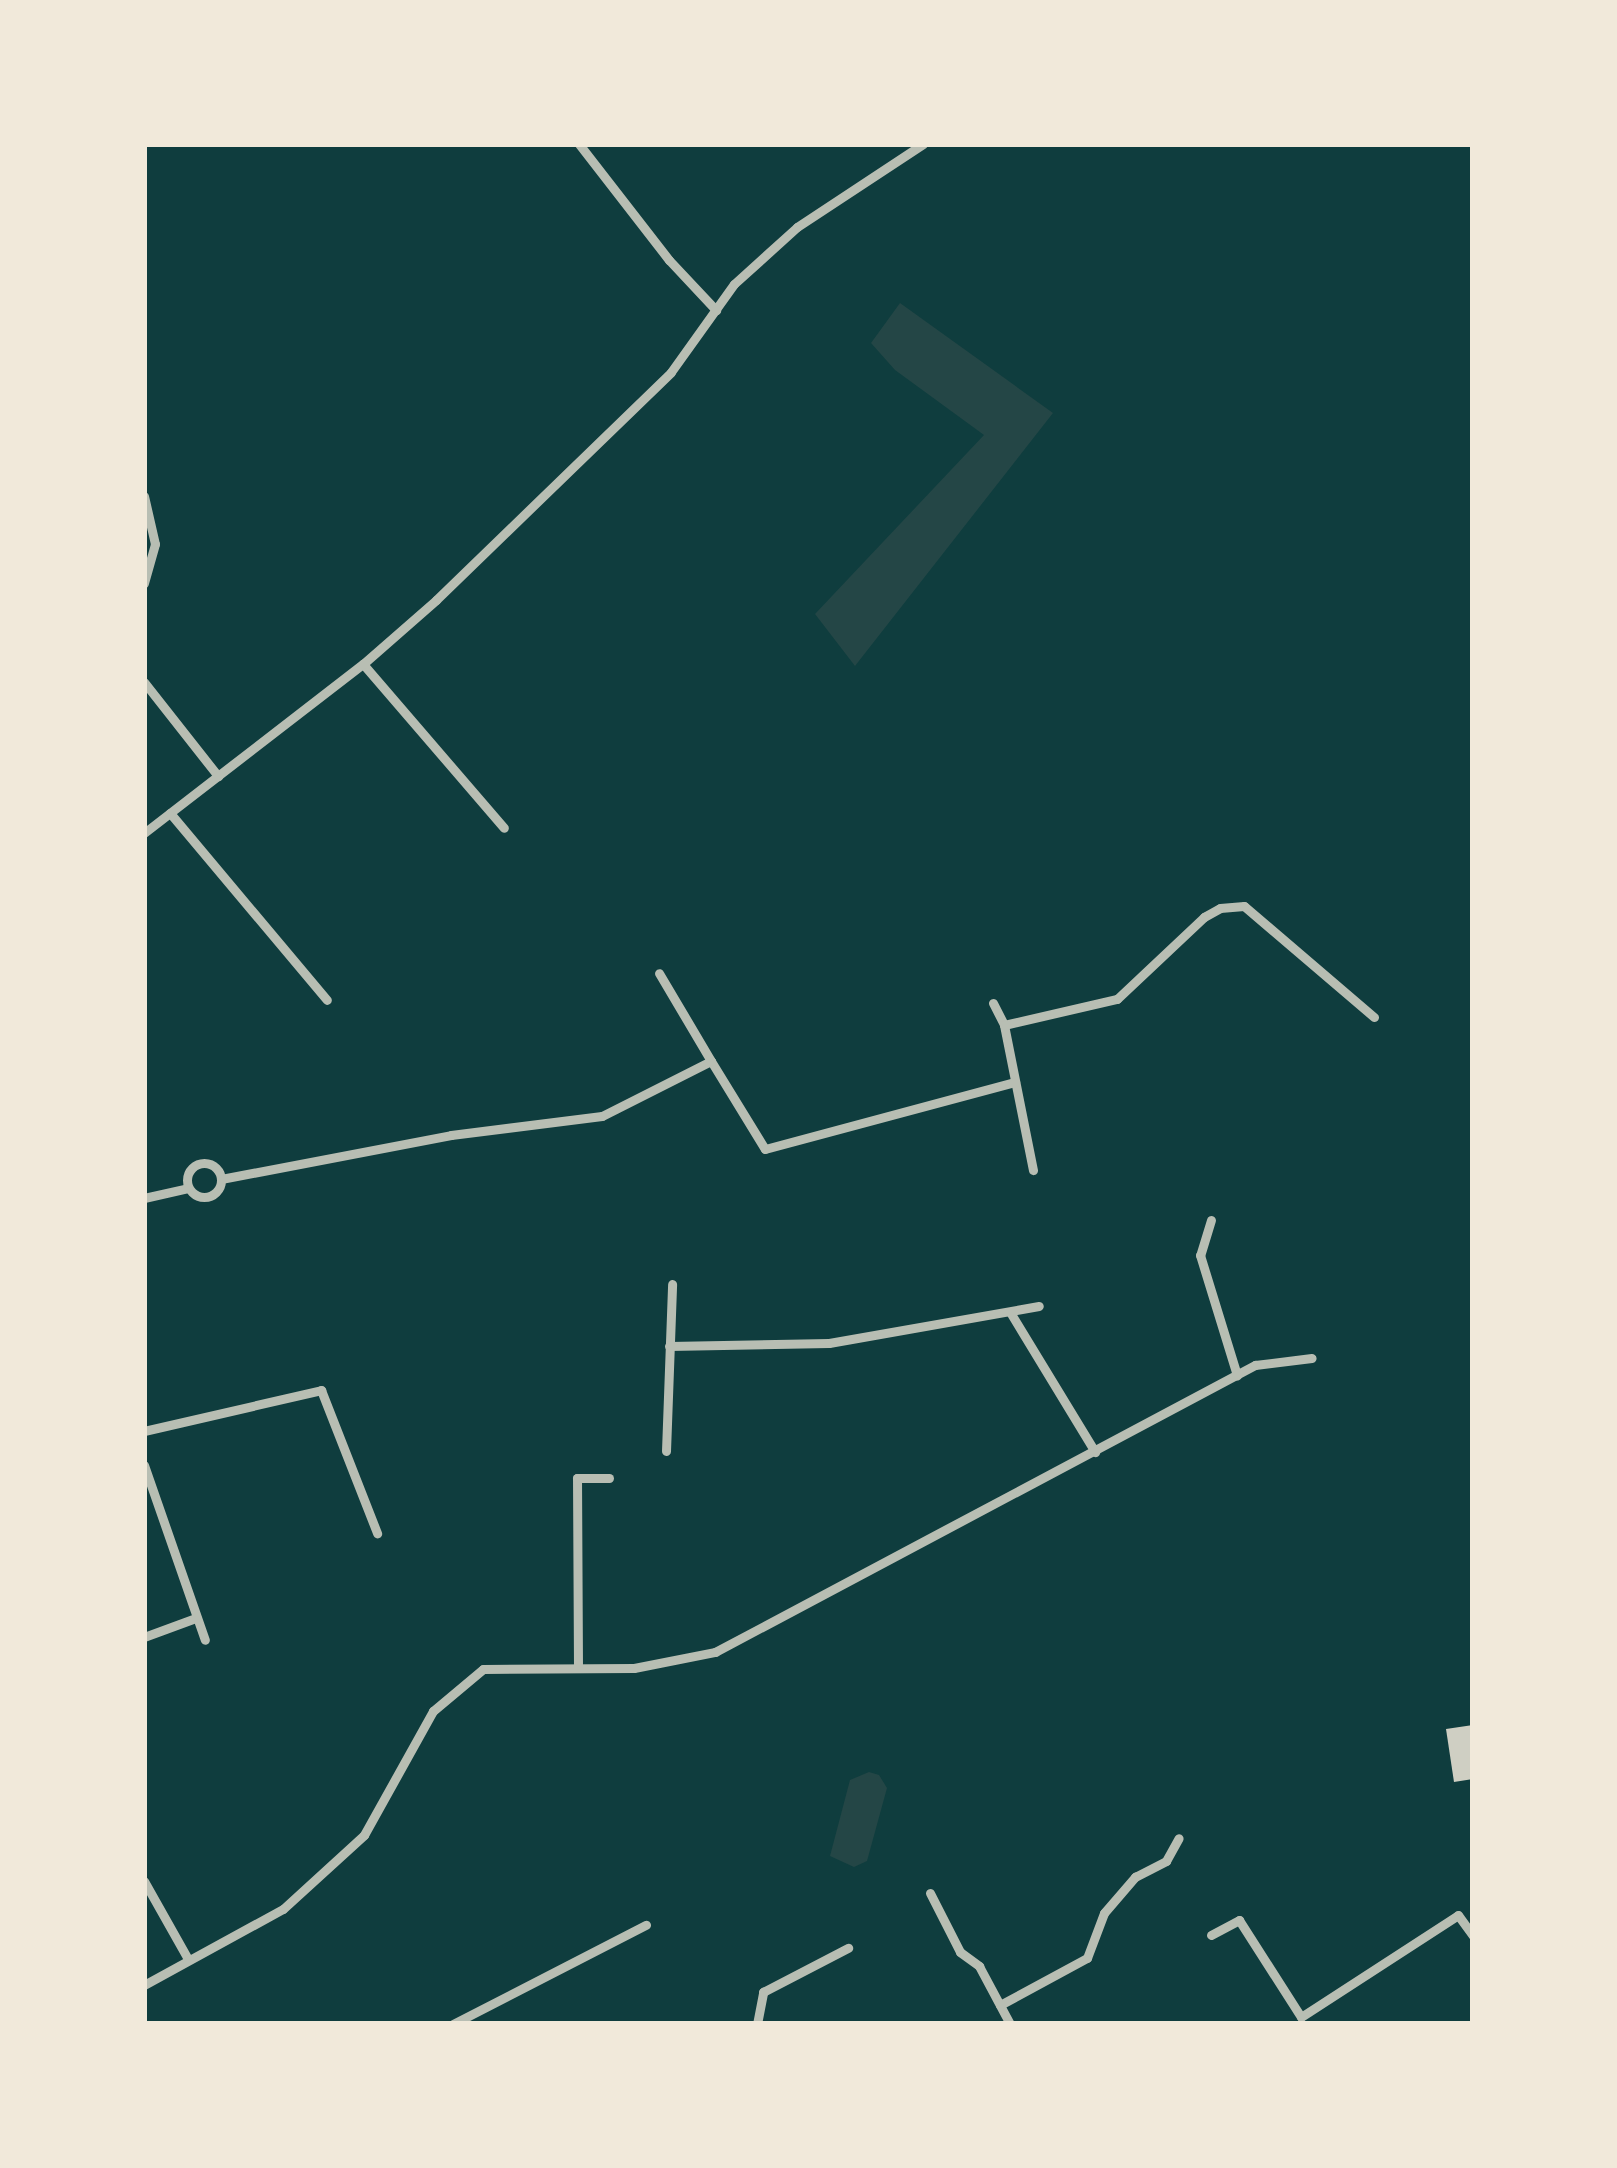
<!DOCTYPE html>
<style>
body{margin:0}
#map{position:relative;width:1617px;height:2168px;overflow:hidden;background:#0f3d3e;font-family:"Noto Sans",sans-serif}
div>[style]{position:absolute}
.green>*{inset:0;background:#244646}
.building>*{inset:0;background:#cfcfc3}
.minor>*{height:9px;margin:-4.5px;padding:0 4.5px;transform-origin:4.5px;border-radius:4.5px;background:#b8beb3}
.minor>.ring{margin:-4.5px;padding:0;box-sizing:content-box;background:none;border:9px solid #b8beb3;border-radius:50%}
span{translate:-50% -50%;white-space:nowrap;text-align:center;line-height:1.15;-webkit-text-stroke:9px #f1e9da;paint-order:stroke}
.frame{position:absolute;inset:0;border:147px solid #f1e9da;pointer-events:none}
</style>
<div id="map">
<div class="green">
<div style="clip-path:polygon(900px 303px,1053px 413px,855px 666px,815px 614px,984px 435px,895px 370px,871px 343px)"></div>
<div style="clip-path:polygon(869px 1772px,879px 1775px,887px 1788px,867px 1861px,854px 1867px,830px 1856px,850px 1780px)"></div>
</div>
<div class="building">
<div style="clip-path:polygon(1473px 1725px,1473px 1779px,1454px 1782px,1446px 1729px)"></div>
</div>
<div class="minor">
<div style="left:579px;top:144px;width:147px;rotate:52.2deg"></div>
<div style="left:669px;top:260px;width:69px;rotate:46.8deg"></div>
<div style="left:144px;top:496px;width:49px;rotate:77.1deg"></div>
<div style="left:155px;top:544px;width:41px;rotate:105.8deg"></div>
<div style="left:363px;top:664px;width:216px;rotate:49.3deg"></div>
<div style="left:144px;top:682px;width:120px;rotate:51.8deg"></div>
<div style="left:170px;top:813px;width:244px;rotate:50deg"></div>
<div style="left:144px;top:833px;width:277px;rotate:-37.7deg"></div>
<div style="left:363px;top:664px;width:97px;rotate:-41.2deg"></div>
<div style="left:436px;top:600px;width:327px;rotate:-44.1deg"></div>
<div style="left:671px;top:372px;width:108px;rotate:-54.4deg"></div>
<div style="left:734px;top:284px;width:85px;rotate:-42.1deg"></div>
<div style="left:797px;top:227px;width:151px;rotate:-33.4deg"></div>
<div style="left:993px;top:1003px;width:25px;rotate:63deg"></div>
<div style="left:1004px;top:1025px;width:148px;rotate:78.7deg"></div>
<div style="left:1004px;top:1025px;width:116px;rotate:-13deg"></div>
<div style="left:1117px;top:999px;width:120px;rotate:-43.3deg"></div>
<div style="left:1204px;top:917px;width:18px;rotate:-29deg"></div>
<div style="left:1220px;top:908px;width:24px;rotate:-5deg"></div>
<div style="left:1244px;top:906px;width:171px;rotate:40.5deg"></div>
<div style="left:711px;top:1061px;width:103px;rotate:58.5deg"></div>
<div style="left:765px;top:1149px;width:259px;rotate:-15deg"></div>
<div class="ring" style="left:187px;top:1163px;width:25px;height:25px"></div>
<div style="left:221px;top:1179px;width:234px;rotate:-10.8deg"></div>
<div style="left:451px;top:1135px;width:152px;rotate:-7.2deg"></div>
<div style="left:602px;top:1116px;width:122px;rotate:-26.8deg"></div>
<div style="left:711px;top:1061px;width:102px;rotate:-120.6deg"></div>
<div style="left:144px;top:1198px;width:45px;rotate:-12.8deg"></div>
<div style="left:1211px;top:1220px;width:37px;rotate:107deg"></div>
<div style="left:1200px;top:1255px;width:126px;rotate:72.9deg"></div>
<div style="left:1010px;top:1312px;width:164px;rotate:58.7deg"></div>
<div style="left:669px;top:1346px;width:160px;rotate:-1.1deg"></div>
<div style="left:829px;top:1343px;width:213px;rotate:-10deg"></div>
<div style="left:144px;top:1431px;width:182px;rotate:-13deg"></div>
<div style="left:321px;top:1390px;width:154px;rotate:68.6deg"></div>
<div style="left:666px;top:1451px;width:167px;rotate:-87.9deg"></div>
<div style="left:144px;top:1465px;width:185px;rotate:70.8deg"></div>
<div style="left:144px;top:1637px;width:55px;rotate:-20.1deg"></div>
<div style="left:578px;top:1667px;width:189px;rotate:-90.3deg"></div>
<div style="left:577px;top:1478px;width:32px"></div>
<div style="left:144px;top:1881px;width:90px;rotate:60.6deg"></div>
<div style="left:930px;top:1893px;width:66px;rotate:63deg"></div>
<div style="left:960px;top:1952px;width:24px;rotate:36deg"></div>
<div style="left:979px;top:1966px;width:66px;rotate:61.9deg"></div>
<div style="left:1211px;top:1935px;width:32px;rotate:-28deg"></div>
<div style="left:1239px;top:1920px;width:115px;rotate:57.4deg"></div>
<div style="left:1301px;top:2017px;width:187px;rotate:-33deg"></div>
<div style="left:1458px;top:1915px;width:26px;rotate:54deg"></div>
<div style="left:144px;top:1985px;width:158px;rotate:-28.7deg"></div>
<div style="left:283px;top:1909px;width:110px;rotate:-42.4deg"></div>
<div style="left:364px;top:1835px;width:142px;rotate:-60.9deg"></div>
<div style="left:433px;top:1711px;width:65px;rotate:-40deg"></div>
<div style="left:483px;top:1669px;width:151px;rotate:-0.4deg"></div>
<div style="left:634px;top:1668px;width:83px;rotate:-11.2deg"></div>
<div style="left:715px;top:1652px;width:612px;rotate:-27.99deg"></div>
<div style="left:1255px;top:1365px;width:57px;rotate:-7deg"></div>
<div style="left:1000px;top:2005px;width:99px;rotate:-28.4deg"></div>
<div style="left:1087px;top:1958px;width:48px;rotate:-69.3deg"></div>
<div style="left:1104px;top:1913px;width:48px;rotate:-49.3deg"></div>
<div style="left:1135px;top:1877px;width:35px;rotate:-27deg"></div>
<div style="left:1166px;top:1861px;width:26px;rotate:-61deg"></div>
<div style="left:453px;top:2024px;width:217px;rotate:-27.2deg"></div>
<div style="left:757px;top:2024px;width:33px;rotate:-79deg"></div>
<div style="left:763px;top:1992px;width:96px;rotate:-27.4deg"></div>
</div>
<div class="frame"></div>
</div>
